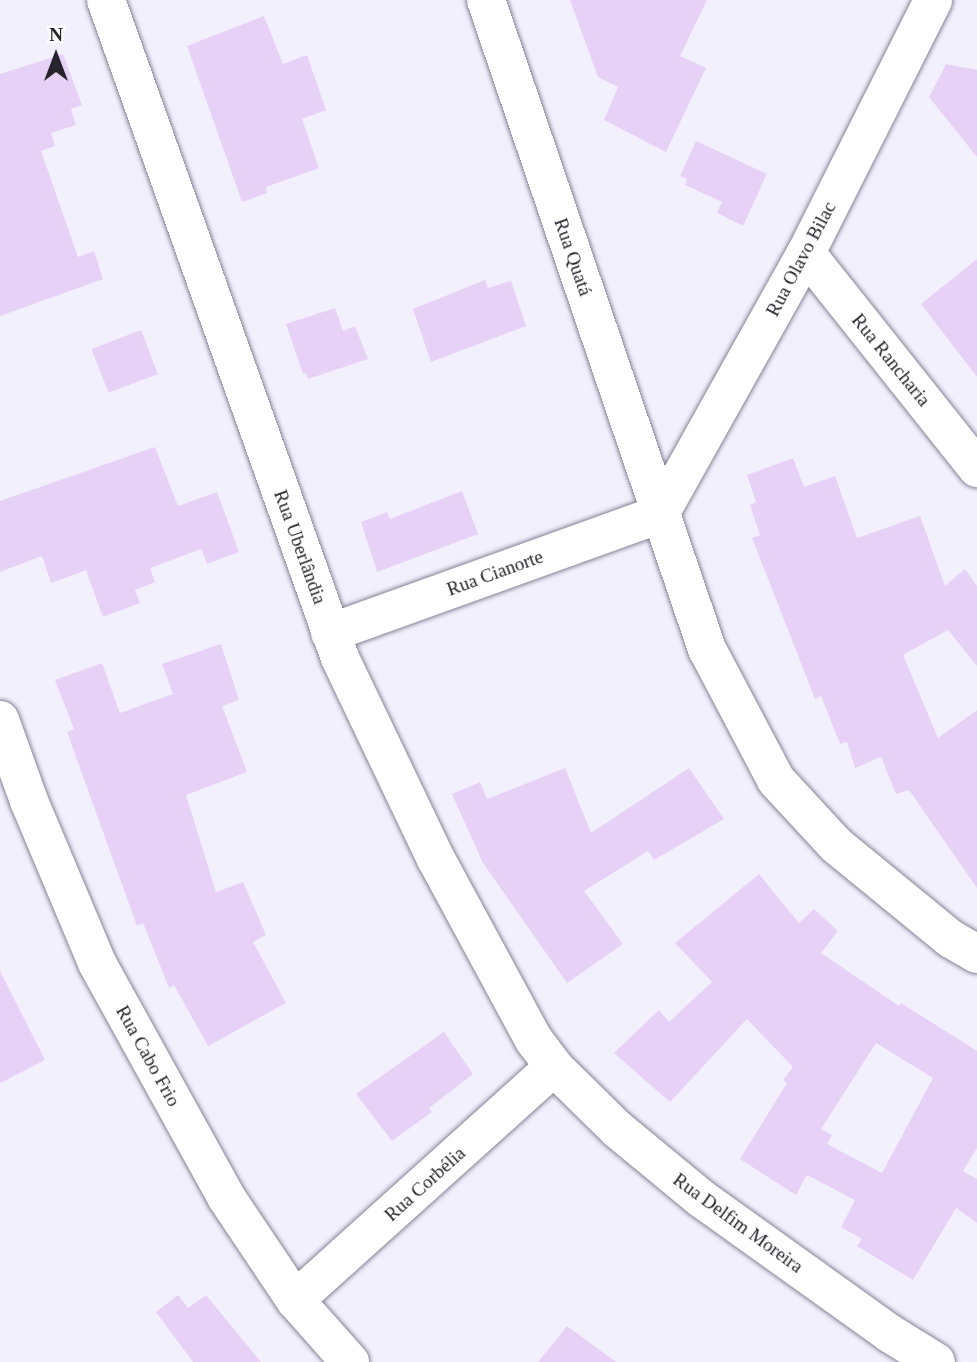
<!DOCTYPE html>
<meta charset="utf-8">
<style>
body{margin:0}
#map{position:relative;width:977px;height:1362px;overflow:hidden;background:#f2f0fd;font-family:"Times New Roman",serif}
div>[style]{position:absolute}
.building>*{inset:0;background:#e8d1f7;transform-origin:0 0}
.roads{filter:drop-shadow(0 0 2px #868396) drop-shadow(0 0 2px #868396)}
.street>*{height:38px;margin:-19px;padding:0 19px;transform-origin:19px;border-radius:19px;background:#fff}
span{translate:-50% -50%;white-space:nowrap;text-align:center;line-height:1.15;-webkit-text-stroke:5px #fff;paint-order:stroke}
.street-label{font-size:19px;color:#25232b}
.north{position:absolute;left:21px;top:21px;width:70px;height:70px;-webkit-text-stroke:5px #fff;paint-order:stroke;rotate:0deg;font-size:19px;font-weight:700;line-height:28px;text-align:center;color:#25232b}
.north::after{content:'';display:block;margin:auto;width:24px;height:32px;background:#25232b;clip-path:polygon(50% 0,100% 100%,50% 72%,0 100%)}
</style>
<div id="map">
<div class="building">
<div style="clip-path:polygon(570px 0,707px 0,680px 56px,706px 68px,666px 152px,604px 120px,618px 87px,598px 77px)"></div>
<div style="clip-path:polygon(264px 16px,283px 64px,307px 55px,326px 110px,302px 119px,319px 168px,266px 187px,267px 193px,242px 202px,187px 46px)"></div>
<div style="clip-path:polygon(63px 54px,82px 105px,71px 109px,76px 125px,51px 133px,55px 146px,41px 151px,78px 257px,94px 251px,103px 279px,0 316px,0 74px)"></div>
<div style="clip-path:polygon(946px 64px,977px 70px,977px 157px,929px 97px)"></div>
<div style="clip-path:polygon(696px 141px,767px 174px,743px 226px,717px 213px,722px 202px,685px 185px,687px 179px,680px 176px)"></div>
<div style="clip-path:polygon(977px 259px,977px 377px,921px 304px)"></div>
<div style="clip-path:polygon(485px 280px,488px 288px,511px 281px,526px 326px,431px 362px,413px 309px)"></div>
<div style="clip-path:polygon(335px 308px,343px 331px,355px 326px,368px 359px,308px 379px,306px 373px,303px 374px,286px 324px)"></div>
<div style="left:141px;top:330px;width:47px;height:53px;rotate:69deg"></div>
<div style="clip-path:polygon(155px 447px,178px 506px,217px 492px,239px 552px,207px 564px,201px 549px,150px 568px,155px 582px,135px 590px,140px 603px,103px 617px,86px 570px,51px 583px,42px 556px,0 572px,0 501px)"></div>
<div style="clip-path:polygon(793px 458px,804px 487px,835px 476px,857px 538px,920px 516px,945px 586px,965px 569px,977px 586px,977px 666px,948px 630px,903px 655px,938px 738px,977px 710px,977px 888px,909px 790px,896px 794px,881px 757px,855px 768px,847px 742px,840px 744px,821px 696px,815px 699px,752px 538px,760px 535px,750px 505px,756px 502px,747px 475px)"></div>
<div style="clip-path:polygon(462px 491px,478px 534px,377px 572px,361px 522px,387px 512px,390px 519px)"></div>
<div style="clip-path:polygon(221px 644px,239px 700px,222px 706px,247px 772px,186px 795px,216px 892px,243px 882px,266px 935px,253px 942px,286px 1003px,208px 1046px,174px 985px,169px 988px,143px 923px,137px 926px,67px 732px,74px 729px,55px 680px,102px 663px,120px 713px,173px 694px,162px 664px)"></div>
<div style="clip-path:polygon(565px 768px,591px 833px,689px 768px,724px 819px,654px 860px,648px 851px,584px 891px,623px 944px,567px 983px,483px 863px,452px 794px,480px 782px,487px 799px)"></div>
<div style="clip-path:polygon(evenodd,759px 874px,799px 923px,814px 909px,838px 931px,821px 953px,899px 1006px,901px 1003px,977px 1051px,977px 1148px,963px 1171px,977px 1179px,977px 1223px,956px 1208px,913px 1280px,857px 1246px,862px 1239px,841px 1227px,855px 1200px,807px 1175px,796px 1195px,740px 1159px,787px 1083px,783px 1080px,793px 1067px,747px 1019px,670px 1102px,614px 1053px,659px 1010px,669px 1022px,712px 982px,675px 943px,759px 874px,876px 1043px,933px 1078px,882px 1173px,827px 1144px,832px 1135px,821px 1129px,876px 1043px)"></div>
<div style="clip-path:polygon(0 971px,45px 1060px,0 1083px)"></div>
<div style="clip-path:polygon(444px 1032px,473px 1074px,429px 1108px,432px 1112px,392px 1141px,356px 1094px)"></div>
<div style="clip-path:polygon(178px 1295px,188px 1308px,206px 1295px,261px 1362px,193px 1362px,156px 1312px)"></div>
<div style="clip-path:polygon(567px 1326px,616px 1362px,538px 1362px)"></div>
</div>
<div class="roads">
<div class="street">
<div style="left:106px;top:0;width:698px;rotate:70.42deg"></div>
<div style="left:340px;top:658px;width:223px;rotate:64.5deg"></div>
<div style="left:436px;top:859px;width:206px;rotate:61.6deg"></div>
<div style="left:534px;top:1040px;width:34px;rotate:53deg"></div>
<div style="left:554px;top:1067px;width:88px;rotate:44.5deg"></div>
<div style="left:617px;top:1129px;width:110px;rotate:39.5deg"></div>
<div style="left:702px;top:1199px;width:230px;rotate:35.6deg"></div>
<div style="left:889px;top:1333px;width:55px;rotate:31.7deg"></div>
<div style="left:486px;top:0;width:686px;rotate:71.2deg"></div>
<div style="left:707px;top:649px;width:148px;rotate:62.2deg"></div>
<div style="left:776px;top:780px;width:88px;rotate:47.3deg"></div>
<div style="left:836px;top:845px;width:149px;rotate:39.3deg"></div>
<div style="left:951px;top:939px;width:30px;rotate:30deg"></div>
<div style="left:806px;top:253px;width:275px;rotate:51.5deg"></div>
<div style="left:660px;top:514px;width:299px;rotate:-60.8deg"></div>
<div style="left:806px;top:253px;width:283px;rotate:-63.3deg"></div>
<div style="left:330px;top:633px;width:351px;rotate:-19.8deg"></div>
<div style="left:0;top:720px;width:86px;rotate:70.3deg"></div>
<div style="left:29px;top:801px;width:176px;rotate:67.2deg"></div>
<div style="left:97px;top:963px;width:267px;rotate:61.1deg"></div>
<div style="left:226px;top:1197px;width:124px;rotate:56.2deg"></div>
<div style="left:295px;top:1300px;width:83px;rotate:48.4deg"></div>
<div style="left:295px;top:1300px;width:348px;rotate:-42deg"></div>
</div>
</div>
<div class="street-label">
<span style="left:573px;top:257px;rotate:71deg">Rua Quatá</span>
<span style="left:801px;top:259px;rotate:-62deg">Rua Olavo Bilac</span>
<span style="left:891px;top:360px;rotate:51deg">Rua Rancharia</span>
<span style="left:300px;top:547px;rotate:70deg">Rua Uberlândia</span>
<span style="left:495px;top:573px;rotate:-20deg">Rua Cianorte</span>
<span style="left:148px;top:1056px;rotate:61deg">Rua Cabo Frio</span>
<span style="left:425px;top:1184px;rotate:-42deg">Rua Corbélia</span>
<span style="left:738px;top:1223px;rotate:36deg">Rua Delfim Moreira</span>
</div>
<div class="north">N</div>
</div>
